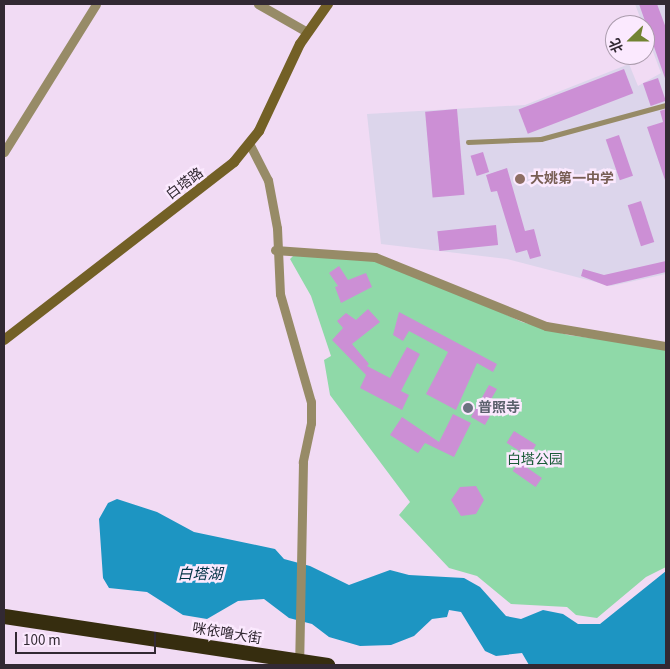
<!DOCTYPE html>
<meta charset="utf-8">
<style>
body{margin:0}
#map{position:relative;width:670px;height:669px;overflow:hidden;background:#f1dbf4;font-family:"Source Sans 3","Noto Sans SC",sans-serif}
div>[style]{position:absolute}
.industrial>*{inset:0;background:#dcd5eb}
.green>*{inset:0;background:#8fd9a8}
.water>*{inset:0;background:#1d95c2}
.building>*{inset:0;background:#cc8fd5;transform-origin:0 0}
.lane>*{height:4.5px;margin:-2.25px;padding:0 2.25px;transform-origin:2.25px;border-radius:2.25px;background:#978b67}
.street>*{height:9px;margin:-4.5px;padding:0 4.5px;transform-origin:4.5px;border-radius:4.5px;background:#978b67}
.secondary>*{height:10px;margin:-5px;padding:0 5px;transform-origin:5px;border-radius:5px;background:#736026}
.highway>*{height:15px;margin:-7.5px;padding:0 7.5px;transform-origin:7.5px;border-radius:7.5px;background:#362d0f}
.dots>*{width:14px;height:14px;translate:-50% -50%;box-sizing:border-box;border:2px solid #fbe9fe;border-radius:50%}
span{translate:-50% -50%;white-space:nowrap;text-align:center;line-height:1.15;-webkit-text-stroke:5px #fbe9fe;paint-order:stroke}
.education-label{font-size:14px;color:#785e54;font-weight:700}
.left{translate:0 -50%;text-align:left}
.street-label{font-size:14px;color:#322933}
.worship-label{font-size:14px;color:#5b616d;font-weight:700}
.park-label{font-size:14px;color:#1b5c38}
.water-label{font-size:15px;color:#003245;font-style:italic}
.frame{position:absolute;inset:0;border:5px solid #322933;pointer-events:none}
.north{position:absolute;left:605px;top:15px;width:50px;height:50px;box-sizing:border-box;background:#fbe9fe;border:1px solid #ab9cad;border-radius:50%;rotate:248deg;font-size:14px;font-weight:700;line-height:20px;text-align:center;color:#322933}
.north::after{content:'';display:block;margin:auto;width:18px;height:22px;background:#728332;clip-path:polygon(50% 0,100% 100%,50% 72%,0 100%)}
.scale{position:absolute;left:15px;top:632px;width:141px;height:22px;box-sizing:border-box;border:2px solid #322933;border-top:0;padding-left:6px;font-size:15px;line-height:18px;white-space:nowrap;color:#322933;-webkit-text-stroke:4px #fbe9fe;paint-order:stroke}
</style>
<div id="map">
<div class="industrial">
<div style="clip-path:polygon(635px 4px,666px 4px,666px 274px,611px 286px,507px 259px,381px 244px,367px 114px,525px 105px,629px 64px,638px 86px,661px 73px)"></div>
</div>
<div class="green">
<div style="clip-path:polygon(296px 253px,367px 257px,436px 282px,522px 322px,568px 335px,666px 348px,666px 567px,646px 577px,597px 618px,576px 615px,567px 607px,511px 604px,477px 576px,449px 568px,399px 515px,410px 502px,330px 395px,324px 360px,331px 356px,311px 296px,290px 259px)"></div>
</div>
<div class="water">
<div style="clip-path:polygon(117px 499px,157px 512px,194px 532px,275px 549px,284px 559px,310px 566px,349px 585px,390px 570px,409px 575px,464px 578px,480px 587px,506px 616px,521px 619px,543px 610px,563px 614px,578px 624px,600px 624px,666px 571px,666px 665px,529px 665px,522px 653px,496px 656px,485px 651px,461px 612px,449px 610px,447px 617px,432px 619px,414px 636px,391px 645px,360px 646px,329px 637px,312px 624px,289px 618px,264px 599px,238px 601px,207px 619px,183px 615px,147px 592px,109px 588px,103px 578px,99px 519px,108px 503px)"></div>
</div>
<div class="building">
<div style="clip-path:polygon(639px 4px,657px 4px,666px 28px,666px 81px)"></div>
<div style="left:624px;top:69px;width:26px;height:113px;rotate:69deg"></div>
<div style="left:658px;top:78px;width:24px;height:16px;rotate:71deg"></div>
<div style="left:457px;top:109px;width:86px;height:32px;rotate:85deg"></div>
<div style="clip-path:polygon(666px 109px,666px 180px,665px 180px,647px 127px,663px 122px,660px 111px)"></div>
<div style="left:619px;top:135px;width:43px;height:14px;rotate:71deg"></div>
<div style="left:483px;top:152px;width:21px;height:13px;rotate:73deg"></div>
<div style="clip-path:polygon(507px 168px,525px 231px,534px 229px,541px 256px,530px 259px,527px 250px,516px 253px,497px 191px,491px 192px,486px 175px)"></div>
<div style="left:641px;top:201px;width:43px;height:14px;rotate:72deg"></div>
<div style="left:496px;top:225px;width:20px;height:59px;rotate:84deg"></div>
<div style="clip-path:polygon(666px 261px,666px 272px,607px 286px,581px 276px,583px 269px,604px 275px)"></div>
<div style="clip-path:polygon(339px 266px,348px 280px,366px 273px,372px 287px,341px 303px,335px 287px,338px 286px,329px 273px)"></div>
<div style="clip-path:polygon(368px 309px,380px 322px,352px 344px,369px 364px,367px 366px,390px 378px,407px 347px,420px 354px,401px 391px,409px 395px,402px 410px,360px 388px,366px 375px,332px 340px,343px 328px,337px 321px,346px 313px,356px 320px)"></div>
<div style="clip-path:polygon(399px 312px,497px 364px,493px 372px,477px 363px,456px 410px,426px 394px,448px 352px,409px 331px,403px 341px,393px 335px)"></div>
<div style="clip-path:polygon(489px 385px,497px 389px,483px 413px,490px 416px,485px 425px,471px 417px)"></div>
<div style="clip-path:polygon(453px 414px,471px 423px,454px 457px,425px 443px,418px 453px,390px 435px,402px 417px,439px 442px)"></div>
<div style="left:514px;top:431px;width:26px;height:14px;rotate:32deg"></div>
<div style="left:519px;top:462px;width:28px;height:11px;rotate:35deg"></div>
<div style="clip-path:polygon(476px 486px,484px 500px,476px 514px,461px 516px,451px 500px,460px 487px)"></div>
</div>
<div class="lane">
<div style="left:468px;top:142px;width:73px;rotate:-2.4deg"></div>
<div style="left:541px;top:139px;width:130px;rotate:-15.2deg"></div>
</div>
<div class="street">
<div style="left:258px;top:4px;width:56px;rotate:29.7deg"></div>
<div style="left:250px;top:145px;width:39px;rotate:63deg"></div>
<div style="left:268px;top:180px;width:49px;rotate:79.4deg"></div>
<div style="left:277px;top:228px;width:66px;rotate:87.4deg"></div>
<div style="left:280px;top:294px;width:112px;rotate:74deg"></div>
<div style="left:311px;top:402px;width:21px;rotate:90deg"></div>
<div style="left:311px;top:423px;width:40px;rotate:102deg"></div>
<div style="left:303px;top:462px;width:201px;rotate:91.1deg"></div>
<div style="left:4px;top:152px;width:174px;rotate:-58.1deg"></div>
<div style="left:275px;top:250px;width:100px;rotate:4deg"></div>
<div style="left:375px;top:257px;width:184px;rotate:22deg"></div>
<div style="left:546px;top:326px;width:122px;rotate:9.5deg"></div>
</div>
<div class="secondary">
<div style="left:4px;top:340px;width:291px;rotate:-37.7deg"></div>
<div style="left:234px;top:162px;width:40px;rotate:-51deg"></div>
<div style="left:259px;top:131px;width:96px;rotate:-64.8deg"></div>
<div style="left:300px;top:44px;width:49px;rotate:-55deg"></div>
</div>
<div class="highway">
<div style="left:4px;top:616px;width:327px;rotate:8.6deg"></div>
</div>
<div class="dots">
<div style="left:520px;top:179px;background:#8d6e63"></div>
<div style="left:468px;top:408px;background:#6b7280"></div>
</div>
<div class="education-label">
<span class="left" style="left:530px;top:179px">大姚第一中学</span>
</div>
<div class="street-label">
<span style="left:185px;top:184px;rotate:-37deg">白塔路</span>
<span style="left:227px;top:634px;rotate:9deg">咪依噜大街</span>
</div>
<div class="worship-label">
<span class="left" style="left:478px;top:408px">普照寺</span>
</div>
<div class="park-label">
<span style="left:535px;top:460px">白塔公园</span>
</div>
<div class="water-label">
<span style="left:200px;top:575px">白塔湖</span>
</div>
<div class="frame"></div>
<div class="north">北</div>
<div class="scale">100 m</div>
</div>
